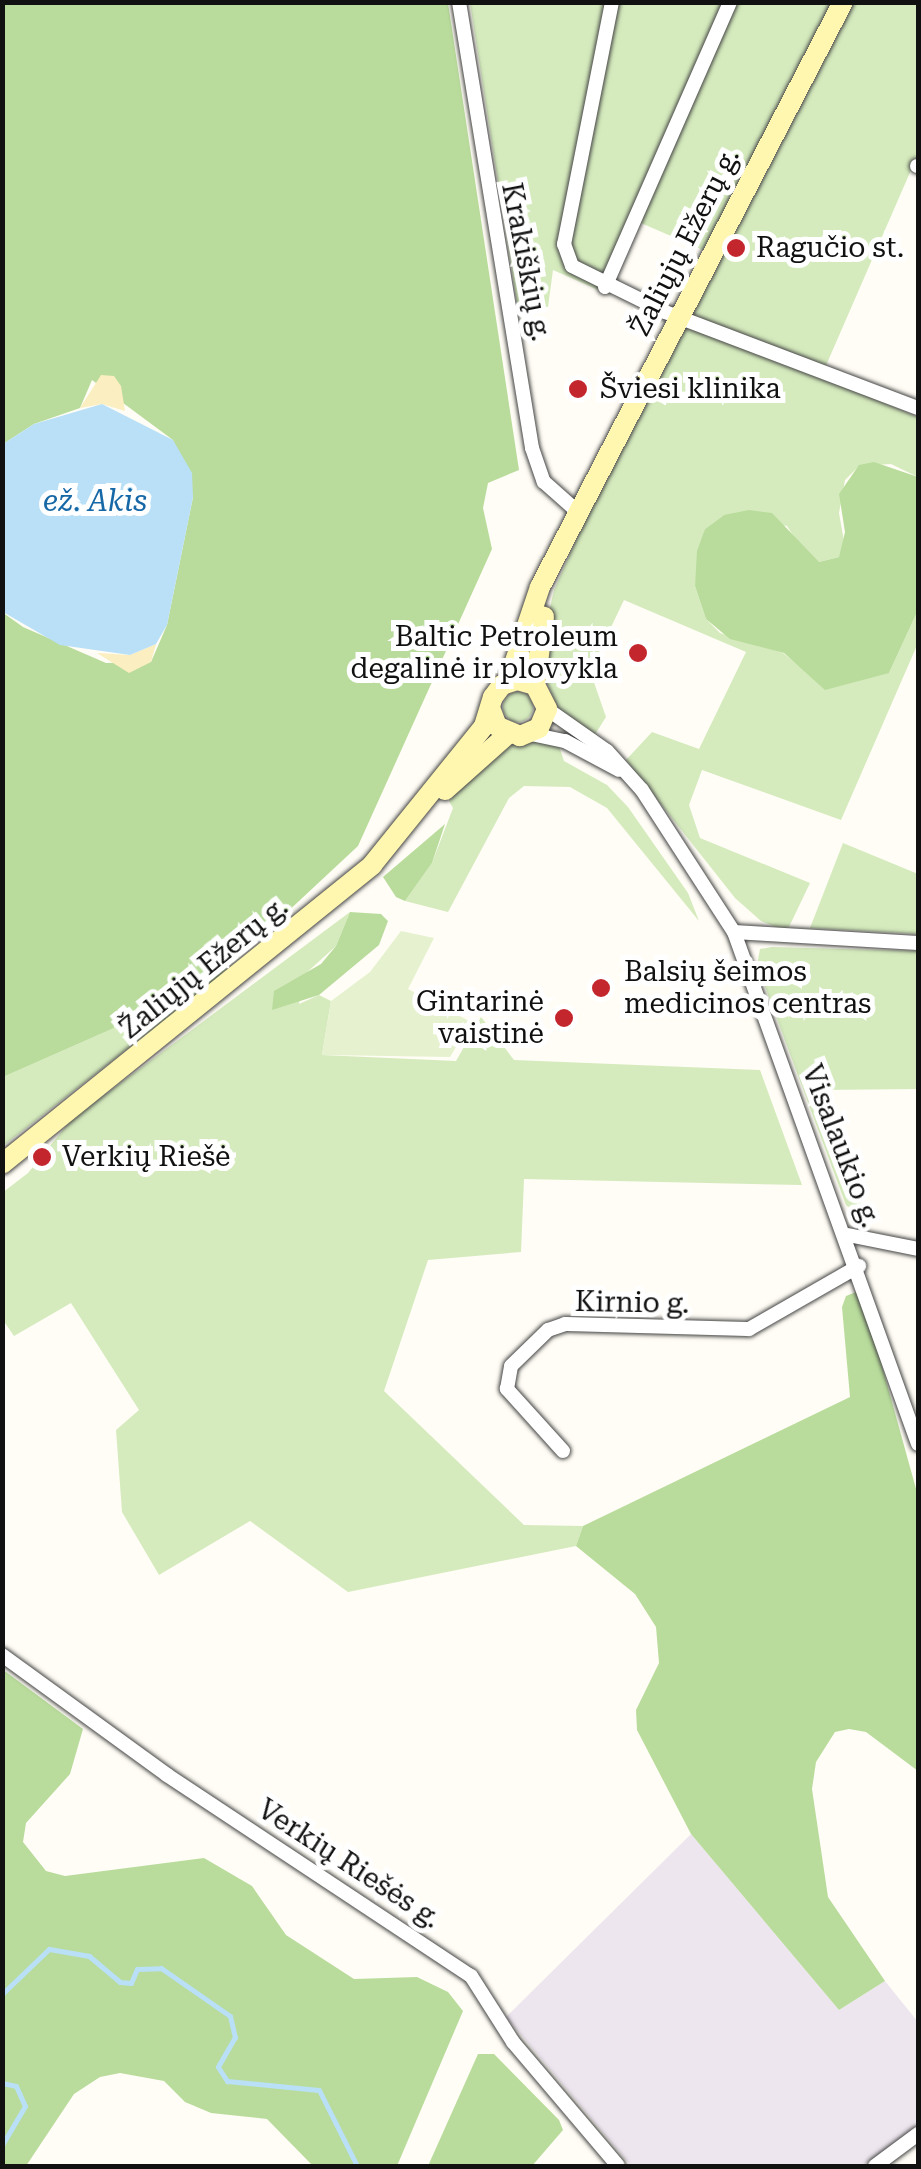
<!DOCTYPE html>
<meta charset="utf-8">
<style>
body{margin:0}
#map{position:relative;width:921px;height:2169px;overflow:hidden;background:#fffdf5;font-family:"Roboto Serif",serif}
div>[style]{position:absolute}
.industrial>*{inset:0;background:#eee6ef}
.green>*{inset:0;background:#d5ebbd}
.round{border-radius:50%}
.forest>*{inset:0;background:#b9dc9c}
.sand>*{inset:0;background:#fbeec1}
.pitch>*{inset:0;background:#e6f2cf}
.water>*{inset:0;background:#b9e0f7}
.stream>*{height:5px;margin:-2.5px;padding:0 2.5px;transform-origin:2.5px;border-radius:2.5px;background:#b9e0f7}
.roads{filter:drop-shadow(0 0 2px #444) drop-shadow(0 0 2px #444)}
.minor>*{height:14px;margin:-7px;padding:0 7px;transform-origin:7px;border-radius:7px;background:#fff}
.secondary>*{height:20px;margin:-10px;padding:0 10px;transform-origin:10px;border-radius:10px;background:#fff6b0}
.dots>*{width:28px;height:28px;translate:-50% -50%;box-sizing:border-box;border:5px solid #fff;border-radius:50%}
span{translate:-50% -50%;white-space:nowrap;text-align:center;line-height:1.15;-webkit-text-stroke:10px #fff;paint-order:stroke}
.street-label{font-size:28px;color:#111}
.poi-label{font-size:28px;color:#111}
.left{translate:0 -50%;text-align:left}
.right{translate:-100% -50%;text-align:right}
.water-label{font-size:30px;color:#1768a6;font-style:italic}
.frame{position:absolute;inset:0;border:5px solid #111;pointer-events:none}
</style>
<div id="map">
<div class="industrial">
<div style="clip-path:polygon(691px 1834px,839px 2010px,885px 1981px,918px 2022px,918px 2127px,862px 2166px,631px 2166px,506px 2017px)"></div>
</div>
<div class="green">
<div style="clip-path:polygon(470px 3px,835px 3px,703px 250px,641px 223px,605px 293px,553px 270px,548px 307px,517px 304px)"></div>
<div style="clip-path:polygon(854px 3px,918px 3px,918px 154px,821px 377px,918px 417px,918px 477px,891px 464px,859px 466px,845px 480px,839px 513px,845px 547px,839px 557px,819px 562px,805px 554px,787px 526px,724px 515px,705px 529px,695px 586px,706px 619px,720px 633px,783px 653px,804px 670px,889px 673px,918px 610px,918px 643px,841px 820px,702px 770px,689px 805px,700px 838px,810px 883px,789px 927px,781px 929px,761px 921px,735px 898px,626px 760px,652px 732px,699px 749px,746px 652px,624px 600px,590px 671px,606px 717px,594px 736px,560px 712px,544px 677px,543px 638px,554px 590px,578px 536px)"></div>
<div class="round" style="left:503px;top:692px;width:30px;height:30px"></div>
<div style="clip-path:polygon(541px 739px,558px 743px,564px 761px,607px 785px,628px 807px,688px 893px,699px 921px,607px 808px,570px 787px,524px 786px,509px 798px,448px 912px,405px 901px,432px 863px,453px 808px,449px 801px,470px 770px,500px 745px)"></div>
<div style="clip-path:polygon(843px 843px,918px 874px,918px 934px,810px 928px)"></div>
<div style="clip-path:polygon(350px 912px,336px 946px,304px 975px,299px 1004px,319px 995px,331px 1001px,322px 1055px,456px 1061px,481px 1017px,514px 1060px,760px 1070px,802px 1185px,524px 1179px,521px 1252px,428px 1260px,384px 1391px,524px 1525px,583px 1526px,576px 1546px,348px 1592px,250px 1521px,159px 1575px,122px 1512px,116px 1430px,139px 1410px,71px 1303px,14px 1336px,3px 1320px,2px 1193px,28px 1173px,71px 1120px)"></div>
<div style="clip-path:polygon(772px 947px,918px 951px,918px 1089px,819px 1090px,870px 1228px,846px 1205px,757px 965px,760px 949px)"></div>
<div style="clip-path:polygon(207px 987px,3px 1146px,3px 1077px)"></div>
</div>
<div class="forest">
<div style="clip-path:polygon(3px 3px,448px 3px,519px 470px,488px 483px,483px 508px,492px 549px,358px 846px,207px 987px,3px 1077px,2px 612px,23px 627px,106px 663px,151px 662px,167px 625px,193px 497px,173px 440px,92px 380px,80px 408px,34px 424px,3px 444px)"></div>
<div style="clip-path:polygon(874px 462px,918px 477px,918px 610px,889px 673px,825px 690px,784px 653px,730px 639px,706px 619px,695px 586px,697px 551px,705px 529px,724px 515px,749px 510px,772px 513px,819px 562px,839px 557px,845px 532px,839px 494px,859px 465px)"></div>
<div style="clip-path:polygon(445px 824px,432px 863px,405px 901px,396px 897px,383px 877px)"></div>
<div style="clip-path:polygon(350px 912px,381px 914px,388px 921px,379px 945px,319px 995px,272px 1010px,274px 991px,321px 964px,336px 946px)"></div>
<div style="clip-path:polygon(861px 1290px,918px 1496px,918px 1771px,866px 1732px,849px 1729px,835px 1732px,816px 1762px,812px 1789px,828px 1897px,885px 1981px,839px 2010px,691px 1834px,637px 1730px,636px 1710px,659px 1663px,656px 1627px,635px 1594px,576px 1546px,583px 1526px,850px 1397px,842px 1307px,846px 1296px)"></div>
<div style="clip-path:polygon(2px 1669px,83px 1729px,70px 1774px,26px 1823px,23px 1842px,46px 1871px,65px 1876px,204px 1858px,252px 1886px,286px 1935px,354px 1979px,417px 1977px,448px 1992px,463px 2011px,397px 2166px,313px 2166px,267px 2119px,211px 2113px,185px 2102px,164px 2081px,120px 2073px,100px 2077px,74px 2094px,26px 2166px,3px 2166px)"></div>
<div style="clip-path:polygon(478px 2054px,494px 2054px,559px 2120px,563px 2130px,532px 2166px,428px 2166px)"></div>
</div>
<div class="sand">
<div style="clip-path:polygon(101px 375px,114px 376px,121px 386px,125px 411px,102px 404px,80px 408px)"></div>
<div style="clip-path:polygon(156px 644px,151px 662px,129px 673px,97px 653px,130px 655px)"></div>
</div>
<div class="pitch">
<div style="clip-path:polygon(401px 931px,434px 938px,408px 989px,471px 1022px,450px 1057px,322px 1055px,331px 1001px,370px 972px)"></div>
</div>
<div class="water">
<div style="clip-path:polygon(102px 404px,173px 440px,192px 473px,193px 497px,167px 625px,156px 644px,130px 655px,60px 645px,3px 612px,3px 444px,34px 424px)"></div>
</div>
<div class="stream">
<div style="left:2px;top:1994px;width:65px;rotate:-43.8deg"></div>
<div style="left:49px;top:1949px;width:41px;rotate:9.9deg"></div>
<div style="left:89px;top:1956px;width:40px;rotate:40deg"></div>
<div style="left:120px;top:1982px;width:11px;rotate:5deg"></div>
<div style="left:131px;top:1983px;width:15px;rotate:-67deg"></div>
<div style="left:137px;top:1969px;width:24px;rotate:-2deg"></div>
<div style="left:161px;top:1968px;width:84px;rotate:34.8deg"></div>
<div style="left:230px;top:2016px;width:22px;rotate:77deg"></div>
<div style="left:235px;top:2037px;width:34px;rotate:120deg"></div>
<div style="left:218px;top:2067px;width:17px;rotate:57deg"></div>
<div style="left:227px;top:2081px;width:92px;rotate:5.6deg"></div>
<div style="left:319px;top:2090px;width:85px;rotate:63.4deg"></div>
<div style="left:2px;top:2083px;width:14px;rotate:12deg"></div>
<div style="left:16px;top:2086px;width:22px;rotate:66deg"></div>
<div style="left:25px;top:2106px;width:45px;rotate:120.5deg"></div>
</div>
<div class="roads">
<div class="minor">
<div style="left:459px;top:2px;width:452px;rotate:80.7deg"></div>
<div style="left:532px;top:448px;width:36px;rotate:71deg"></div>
<div style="left:544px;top:482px;width:47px;rotate:41.5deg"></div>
<div style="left:612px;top:2px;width:247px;rotate:101.2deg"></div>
<div style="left:564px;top:244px;width:23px;rotate:70deg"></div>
<div style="left:572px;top:266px;width:104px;rotate:26.3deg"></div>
<div style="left:665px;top:312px;width:271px;rotate:20.8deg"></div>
<div style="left:917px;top:166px;width:1px"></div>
<div style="left:605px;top:287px;width:311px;rotate:-66.3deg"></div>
<div style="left:547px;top:709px;width:73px;rotate:35deg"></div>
<div style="left:607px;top:751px;width:52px;rotate:48.1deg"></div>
<div style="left:642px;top:790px;width:169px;rotate:57.1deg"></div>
<div style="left:734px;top:932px;width:544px;rotate:70.23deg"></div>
<div style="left:531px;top:734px;width:35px;rotate:12deg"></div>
<div style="left:565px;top:741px;width:61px;rotate:28.2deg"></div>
<div style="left:734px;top:932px;width:184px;rotate:3.4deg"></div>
<div style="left:848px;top:1235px;width:71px;rotate:11.3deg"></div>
<div style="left:563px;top:1451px;width:84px;rotate:-132.1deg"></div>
<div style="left:507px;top:1389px;width:23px;rotate:-80deg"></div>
<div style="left:511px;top:1366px;width:52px;rotate:-44.2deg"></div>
<div style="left:548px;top:1330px;width:18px;rotate:-19deg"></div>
<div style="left:565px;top:1324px;width:184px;rotate:1.6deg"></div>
<div style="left:749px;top:1329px;width:127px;rotate:-29.8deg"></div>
<div style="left:2px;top:1655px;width:204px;rotate:36deg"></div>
<div style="left:167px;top:1775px;width:364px;rotate:33.5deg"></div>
<div style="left:471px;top:1976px;width:78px;rotate:57.5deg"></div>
<div style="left:513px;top:2042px;width:162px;rotate:49.7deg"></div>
<div style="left:875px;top:2166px;width:54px;rotate:-36.7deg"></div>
</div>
<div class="secondary">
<div style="left:508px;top:682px;width:100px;rotate:-71.4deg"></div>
<div style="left:540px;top:587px;width:659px;rotate:-62.62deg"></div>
<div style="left:535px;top:685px;width:69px;rotate:-82.5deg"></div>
<div style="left:445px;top:790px;width:83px;rotate:-41.6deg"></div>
<div style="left:2px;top:1164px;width:476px;rotate:-38.9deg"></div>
<div style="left:372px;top:865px;width:179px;rotate:-51.1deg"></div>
<div style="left:484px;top:726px;width:30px;rotate:-73deg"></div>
<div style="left:493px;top:697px;width:15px;rotate:-53deg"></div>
<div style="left:502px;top:685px;width:16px;rotate:-18deg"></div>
<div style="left:517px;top:680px;width:19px;rotate:16deg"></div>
<div style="left:535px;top:685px;width:27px;rotate:63deg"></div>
<div style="left:547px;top:709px;width:21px;rotate:113deg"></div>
<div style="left:539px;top:728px;width:21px;rotate:157deg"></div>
<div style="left:520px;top:736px;width:25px;rotate:-157deg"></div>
<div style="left:497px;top:726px;width:17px;rotate:-111deg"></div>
</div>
</div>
<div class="dots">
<div style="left:736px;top:248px;background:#c4262e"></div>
<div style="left:578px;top:389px;background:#c4262e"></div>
<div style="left:638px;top:653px;background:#c4262e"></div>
<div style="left:601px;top:988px;background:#c4262e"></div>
<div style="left:564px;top:1018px;background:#c4262e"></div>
<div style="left:42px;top:1157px;background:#c4262e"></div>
</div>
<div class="street-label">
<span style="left:685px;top:242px;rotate:-63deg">Žaliųjų Ežerų g.</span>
<span style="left:526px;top:262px;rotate:79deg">Krakiškių g.</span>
<span style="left:204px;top:968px;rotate:-39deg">Žaliųjų Ežerų g.</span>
<span style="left:841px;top:1146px;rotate:69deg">Visalaukio g.</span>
<span style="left:632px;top:1303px;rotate:1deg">Kirnio g.</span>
<span style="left:349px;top:1864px;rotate:33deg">Verkių Riešės g.</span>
</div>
<div class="poi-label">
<span class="left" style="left:756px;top:248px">Ragučio st.</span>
<span class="left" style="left:600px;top:389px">Šviesi klinika</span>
<span class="right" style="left:618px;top:653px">Baltic Petroleum<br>degalinė ir plovykla</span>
<span class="left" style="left:624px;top:988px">Balsių šeimos<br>medicinos centras</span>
<span class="right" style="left:544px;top:1018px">Gintarinė<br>vaistinė</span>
<span class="left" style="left:62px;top:1157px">Verkių Riešė</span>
</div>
<div class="water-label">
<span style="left:95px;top:501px">ež. Akis</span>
</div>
<div class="frame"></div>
</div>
